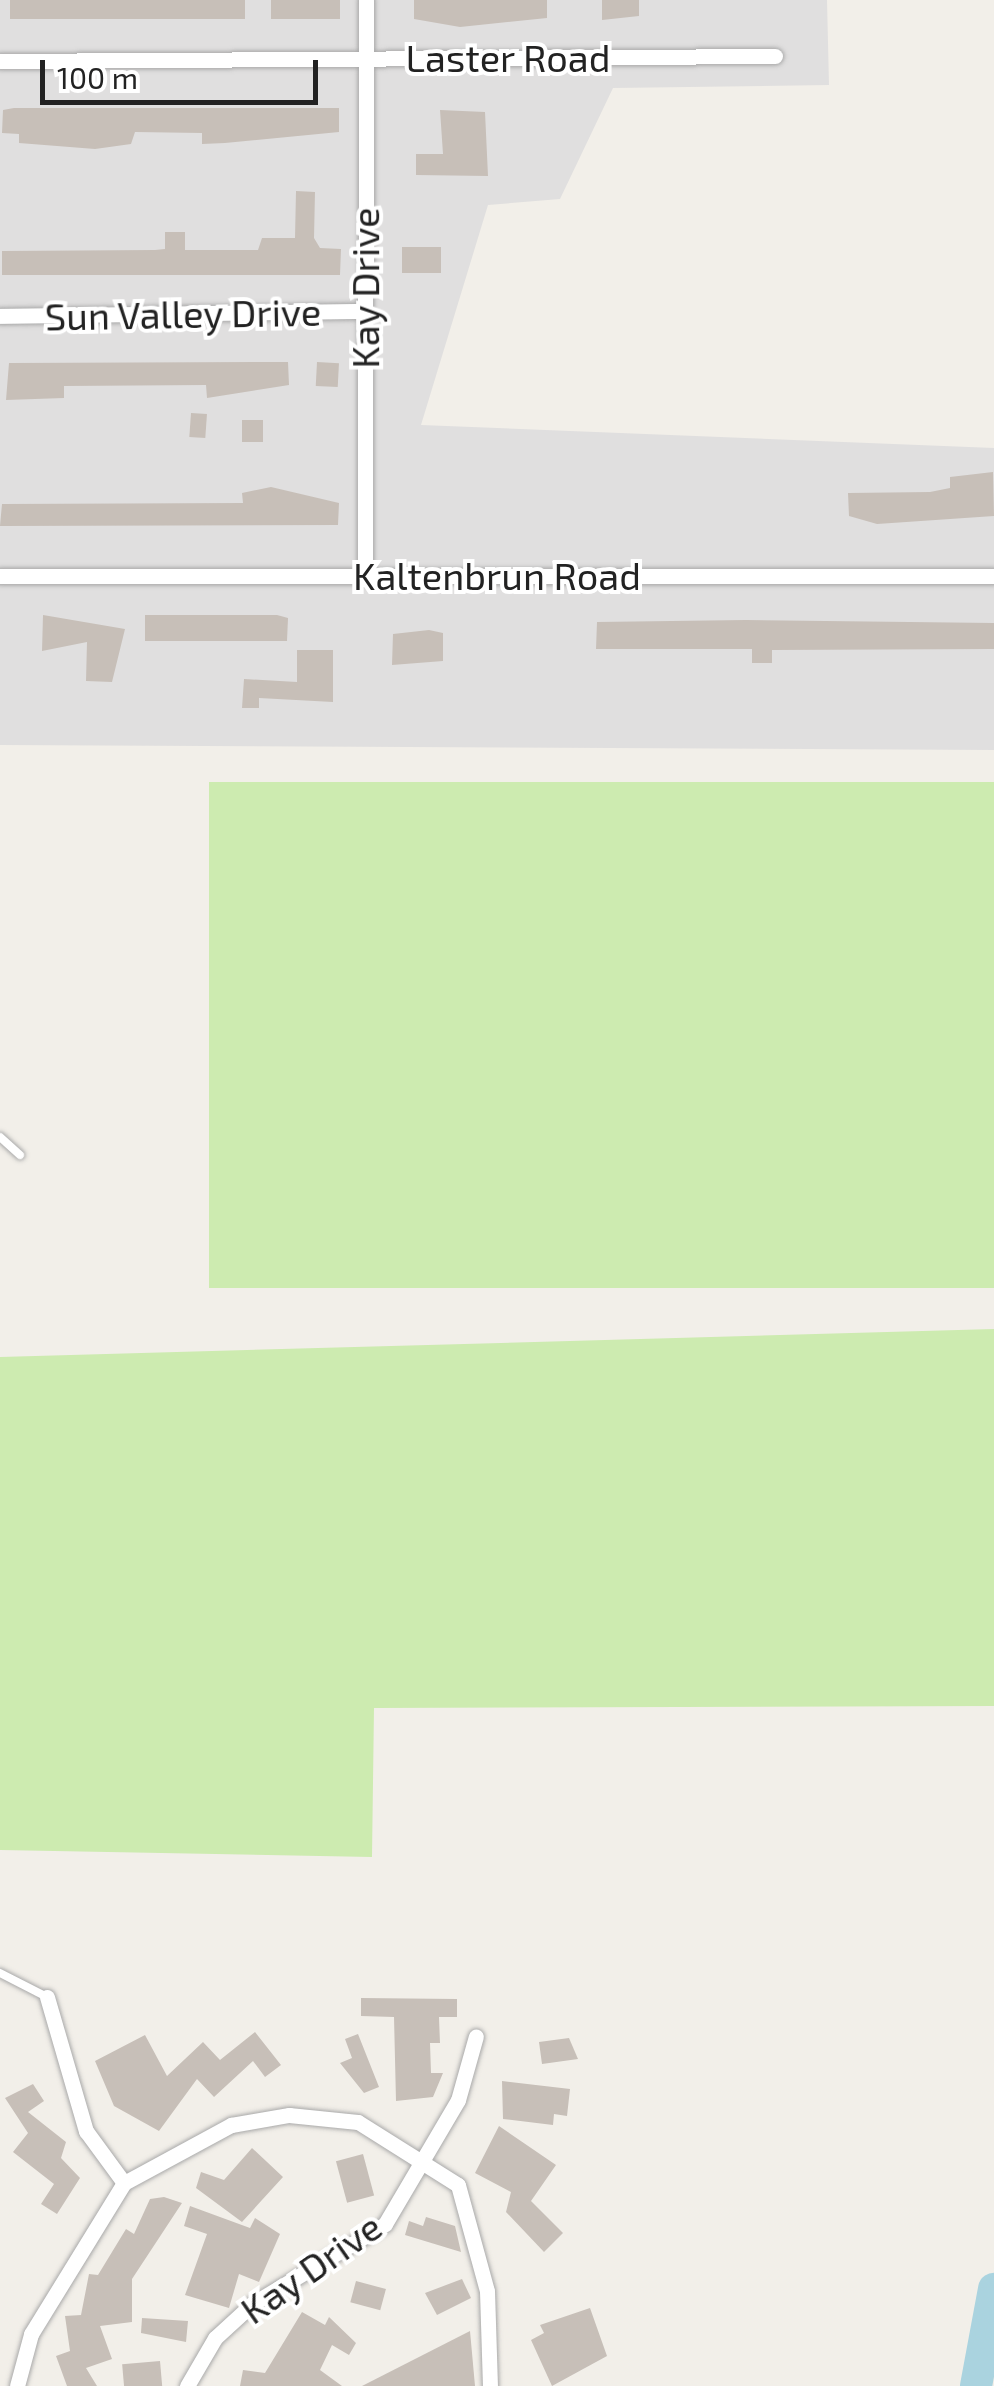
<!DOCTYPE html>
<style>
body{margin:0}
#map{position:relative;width:994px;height:2386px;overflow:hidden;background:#f2efe9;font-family:"Exo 2",sans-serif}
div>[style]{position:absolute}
.residential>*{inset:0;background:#e0dfdf}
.grass>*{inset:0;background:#cdebb0;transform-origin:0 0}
.river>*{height:32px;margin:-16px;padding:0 16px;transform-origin:16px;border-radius:16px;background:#aad3df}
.building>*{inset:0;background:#c7bfb8;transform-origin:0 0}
.roads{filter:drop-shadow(0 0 2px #a9a9a9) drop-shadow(0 0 2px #a9a9a9)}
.lane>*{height:8px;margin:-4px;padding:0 4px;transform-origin:4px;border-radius:4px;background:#fff}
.street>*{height:15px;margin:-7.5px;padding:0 7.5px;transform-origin:7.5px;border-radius:7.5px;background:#fff}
span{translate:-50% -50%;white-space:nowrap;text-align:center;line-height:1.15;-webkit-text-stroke:8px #fff;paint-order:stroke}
.street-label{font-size:38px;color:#222}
.scale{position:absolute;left:40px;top:60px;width:278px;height:45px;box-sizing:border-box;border:5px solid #222;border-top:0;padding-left:12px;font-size:30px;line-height:35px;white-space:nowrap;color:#222;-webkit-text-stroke:8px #fff;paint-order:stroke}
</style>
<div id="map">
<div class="residential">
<div style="clip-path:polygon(0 0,827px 0,829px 85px,613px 88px,560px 199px,488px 205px,421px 425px,994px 448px,994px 750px,0 745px)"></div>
</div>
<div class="grass">
<div style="left:209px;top:782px;width:785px;height:506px"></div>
<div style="clip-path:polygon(994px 1329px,994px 1706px,374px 1708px,372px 1857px,0 1850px,0 1357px)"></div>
</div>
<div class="river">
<div style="left:976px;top:2386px;width:99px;rotate:-79.5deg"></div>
</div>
<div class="building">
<div style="left:10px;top:0;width:235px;height:19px"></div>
<div style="left:271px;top:0;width:69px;height:19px"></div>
<div style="clip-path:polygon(414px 0,547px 0,547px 18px,460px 27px,414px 19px)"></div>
<div style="clip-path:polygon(602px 0,639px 0,639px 16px,602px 20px)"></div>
<div style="clip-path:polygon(339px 108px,339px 132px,225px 143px,202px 144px,202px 133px,135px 132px,131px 144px,95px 149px,19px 143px,19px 134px,2px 133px,3px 110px,14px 108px)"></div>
<div style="clip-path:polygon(440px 110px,485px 112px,488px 176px,416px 175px,416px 154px,443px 154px)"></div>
<div style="clip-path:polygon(296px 191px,315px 192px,314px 238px,320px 248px,341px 249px,340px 275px,2px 275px,2px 251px,155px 250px,165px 249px,165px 232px,185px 232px,185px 250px,258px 250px,262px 238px,295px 238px)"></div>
<div style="left:402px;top:247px;width:39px;height:26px"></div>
<div style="left:317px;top:362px;width:22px;height:24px;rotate:3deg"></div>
<div style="clip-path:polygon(9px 363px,288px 362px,289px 385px,207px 398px,206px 385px,64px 386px,64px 398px,6px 400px)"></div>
<div style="left:191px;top:413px;width:16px;height:24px;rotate:4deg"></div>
<div style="left:242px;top:420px;width:21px;height:22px"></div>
<div style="clip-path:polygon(993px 472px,994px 516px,877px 524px,849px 516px,848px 493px,930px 492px,950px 488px,950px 477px)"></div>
<div style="clip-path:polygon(271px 487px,339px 503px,338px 525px,0 526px,2px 504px,243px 503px,242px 493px)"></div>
<div style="clip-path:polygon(43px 615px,125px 629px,112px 682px,86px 681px,87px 642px,42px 651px)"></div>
<div style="clip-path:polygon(145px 615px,277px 615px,288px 618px,287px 641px,145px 641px)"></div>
<div style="clip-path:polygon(746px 620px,994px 623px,994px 649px,772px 650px,772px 663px,752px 663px,752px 649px,596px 649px,597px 622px)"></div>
<div style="clip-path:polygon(429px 630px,443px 633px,443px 661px,392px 665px,393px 634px)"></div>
<div style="clip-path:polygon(297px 650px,333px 650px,333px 702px,259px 698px,259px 708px,242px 708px,244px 679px,297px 682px)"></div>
<div style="clip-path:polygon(361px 1998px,457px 1999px,457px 2017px,439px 2017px,440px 2043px,430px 2043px,431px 2073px,443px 2073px,433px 2097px,396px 2101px,394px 2017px,361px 2016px)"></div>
<div style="clip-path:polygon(255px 2032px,281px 2065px,265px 2077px,253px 2061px,214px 2097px,197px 2079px,159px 2131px,114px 2106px,95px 2061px,145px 2035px,167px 2076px,203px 2042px,220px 2060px)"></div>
<div style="clip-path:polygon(358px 2034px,379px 2087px,364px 2093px,340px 2063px,352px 2058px,345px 2039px)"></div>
<div style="clip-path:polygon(569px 2038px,578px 2059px,542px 2064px,539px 2042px)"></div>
<div style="clip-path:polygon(502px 2081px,570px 2089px,567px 2116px,554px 2114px,553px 2125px,503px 2119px)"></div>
<div style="clip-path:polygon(33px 2084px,44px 2101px,28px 2112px,66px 2142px,61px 2158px,80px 2178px,57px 2214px,41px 2204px,54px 2184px,13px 2152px,28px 2133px,5px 2098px)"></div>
<div style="clip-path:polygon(499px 2126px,556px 2165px,531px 2201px,563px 2233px,544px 2252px,506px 2212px,511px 2192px,475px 2173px)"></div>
<div style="clip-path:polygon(252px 2148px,283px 2177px,242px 2222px,196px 2188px,201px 2172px,224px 2180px)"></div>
<div style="left:363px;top:2154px;width:43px;height:28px;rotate:75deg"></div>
<div style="clip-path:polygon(164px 2197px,182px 2203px,132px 2279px,132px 2322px,100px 2326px,112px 2359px,86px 2368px,97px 2386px,67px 2386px,56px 2356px,70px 2351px,65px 2316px,81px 2315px,89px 2274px,98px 2275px,126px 2229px,134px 2234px,150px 2199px)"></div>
<div style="clip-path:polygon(190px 2206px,250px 2228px,255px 2218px,280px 2234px,259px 2282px,239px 2274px,229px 2308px,185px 2295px,207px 2234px,184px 2226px)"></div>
<div style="clip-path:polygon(426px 2217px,455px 2226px,461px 2252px,405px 2235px,409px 2221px,423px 2226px)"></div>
<div style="clip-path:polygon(462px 2279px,471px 2298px,437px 2315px,425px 2293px)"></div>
<div style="left:356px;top:2281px;width:31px;height:22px;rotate:15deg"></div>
<div style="clip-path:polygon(590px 2308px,607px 2356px,552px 2386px,531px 2340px,544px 2333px,540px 2325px)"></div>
<div style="clip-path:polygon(302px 2312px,325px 2325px,329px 2317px,356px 2343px,349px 2355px,332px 2345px,320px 2370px,342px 2386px,240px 2386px,243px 2370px,265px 2373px)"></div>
<div style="clip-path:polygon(142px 2318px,188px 2321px,186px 2342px,141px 2333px)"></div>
<div style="clip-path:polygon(470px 2331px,475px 2386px,362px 2386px)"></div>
<div style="left:160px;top:2361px;width:25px;height:38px;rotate:85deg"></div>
</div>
<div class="roads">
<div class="lane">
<div style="left:0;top:1137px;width:27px;rotate:42deg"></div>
<div style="left:0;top:1973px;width:53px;rotate:27.1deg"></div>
</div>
<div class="street">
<div style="left:0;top:61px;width:775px;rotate:-0.37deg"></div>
<div style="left:0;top:316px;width:365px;rotate:-0.8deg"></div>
<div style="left:0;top:576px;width:994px"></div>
<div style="left:365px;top:576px;width:576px;rotate:-89.9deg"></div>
<div style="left:47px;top:1997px;width:140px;rotate:73.8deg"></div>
<div style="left:86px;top:2131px;width:64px;rotate:53.8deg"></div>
<div style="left:17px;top:2386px;width:54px;rotate:-74.9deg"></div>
<div style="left:31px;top:2334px;width:177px;rotate:-58.4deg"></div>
<div style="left:124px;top:2183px;width:122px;rotate:-28.5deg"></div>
<div style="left:231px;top:2125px;width:59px;rotate:-9.8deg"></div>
<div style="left:289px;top:2115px;width:69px;rotate:5.8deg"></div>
<div style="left:358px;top:2122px;width:118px;rotate:32.2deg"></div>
<div style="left:458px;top:2185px;width:110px;rotate:74.7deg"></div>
<div style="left:487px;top:2291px;width:95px;rotate:88.2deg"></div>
<div style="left:187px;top:2386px;width:56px;rotate:-59.7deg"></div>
<div style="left:215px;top:2338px;width:50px;rotate:-42.6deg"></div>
<div style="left:252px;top:2304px;width:155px;rotate:-31deg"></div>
<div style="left:385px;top:2224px;width:144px;rotate:-59.5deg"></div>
<div style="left:458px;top:2100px;width:66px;rotate:-74.3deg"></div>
</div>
</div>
<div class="street-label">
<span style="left:508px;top:58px">Laster Road</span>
<span style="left:365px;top:288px;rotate:-90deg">Kay Drive</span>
<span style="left:183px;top:314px;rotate:-1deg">Sun Valley Drive</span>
<span style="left:497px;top:576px">Kaltenbrun Road</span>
<span style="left:311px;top:2268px;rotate:-35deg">Kay Drive</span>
</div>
<div class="scale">100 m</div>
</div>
